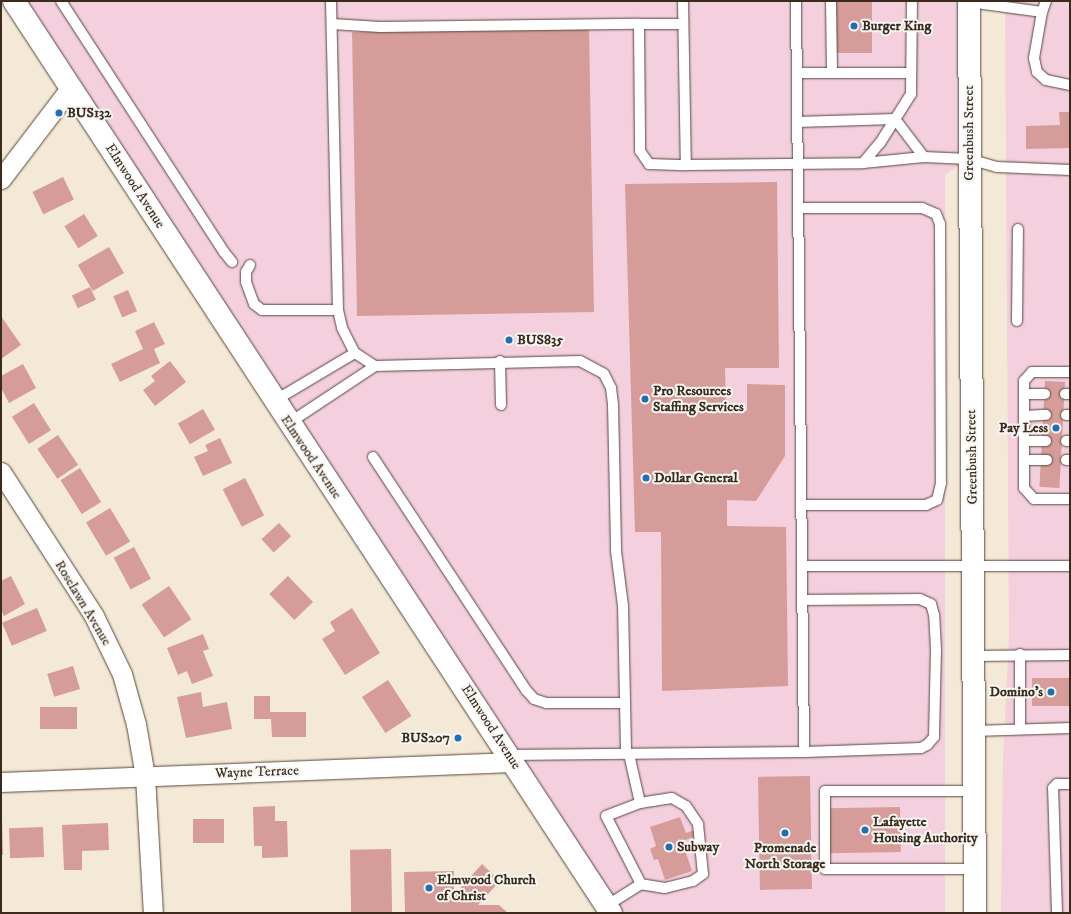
<!DOCTYPE html>
<style>
body{margin:0}
#map{position:relative;width:1071px;height:914px;overflow:hidden;background:#f4e9d6;font-family:"IM FELL DW Pica",serif}
div>[style]{position:absolute}
.built>*{inset:0;background:#f4cfde}
.building>*{inset:0;background:#d59c99;transform-origin:0 0}
.roads{filter:drop-shadow(0 0 1px #57473a) drop-shadow(0 0 1px #57473a)}
.lane>*{height:10px;margin:-5px;padding:0 5px;transform-origin:5px;border-radius:5px;background:#fff}
.street>*{height:19px;margin:-9.5px;padding:0 9.5px;transform-origin:9.5px;border-radius:9.5px;background:#fff}
.secondary>*{height:22px;margin:-11px;padding:0 11px;transform-origin:11px;border-radius:11px;background:#fff}
.dots>*{width:11px;height:11px;translate:-50% -50%;box-sizing:border-box;border:2px solid #f6f6f2;border-radius:50%}
span{translate:-50% -50%;white-space:nowrap;text-align:center;line-height:1.15;-webkit-text-stroke:4px #f6f6f2;paint-order:stroke}
.poi-label{font-size:14px;color:#3b2a1e;font-weight:700}
.left{translate:0 -50%;text-align:left}
.right{translate:-100% -50%;text-align:right}
.street-label{font-size:14px;color:#3b2a1e}
.frame{position:absolute;inset:0;border:2px solid #3b2a1e;pointer-events:none}
</style>
<div id="map">
<div class="built">
<div style="clip-path:polygon(14px 1px,969px 1px,969px 159px,945px 175px,945px 913px,611px 913px)"></div>
<div style="clip-path:polygon(1005px 1px,1070px 1px,1070px 913px,1001px 913px,1003px 760px,1009px 637px)"></div>
</div>
<div class="building">
<div style="left:835px;top:1px;width:37px;height:52px"></div>
<div style="left:589px;top:28px;width:284px;height:237px;rotate:89deg"></div>
<div style="clip-path:polygon(1059px 112px,1070px 112px,1070px 148px,1026px 149px,1026px 126px,1060px 125px)"></div>
<div style="left:63px;top:177px;width:25px;height:34px;rotate:64deg"></div>
<div style="clip-path:polygon(777px 182px,779px 368px,725px 368px,726px 412px,747px 411px,747px 384px,785px 385px,785px 456px,756px 501px,727px 500px,727px 526px,786px 527px,788px 686px,662px 691px,661px 532px,635px 532px,625px 184px)"></div>
<div style="left:84px;top:214px;width:26px;height:23px;rotate:58deg"></div>
<div style="left:109px;top:247px;width:30px;height:36px;rotate:60deg"></div>
<div style="left:90px;top:287px;width:14px;height:20px;rotate:65deg"></div>
<div style="left:128px;top:290px;width:23px;height:16px;rotate:67deg"></div>
<div style="clip-path:polygon(1px 316px,21px 345px,1px 359px)"></div>
<div style="clip-path:polygon(154px 322px,165px 344px,154px 349px,160px 363px,120px 382px,111px 364px,143px 349px,135px 331px)"></div>
<div style="clip-path:polygon(170px 361px,186px 382px,155px 406px,143px 390px,155px 381px,151px 376px)"></div>
<div style="clip-path:polygon(23px 364px,36px 388px,9px 403px,1px 388px,1px 376px)"></div>
<div style="left:1045px;top:381px;width:20px;height:106px;rotate:3deg"></div>
<div style="left:34px;top:403px;width:32px;height:26px;rotate:58deg"></div>
<div style="left:203px;top:409px;width:24px;height:29px;rotate:60deg"></div>
<div style="left:58px;top:435px;width:36px;height:25px;rotate:56deg"></div>
<div style="clip-path:polygon(220px 438px,232px 463px,203px 476px,194px 457px,208px 451px,205px 445px)"></div>
<div style="left:80px;top:468px;width:40px;height:23px;rotate:58deg"></div>
<div style="left:245px;top:478px;width:42px;height:25px;rotate:63deg"></div>
<div style="left:110px;top:508px;width:39px;height:28px;rotate:59deg"></div>
<div style="left:279px;top:523px;width:18px;height:24px;rotate:47deg"></div>
<div style="left:134px;top:547px;width:36px;height:23px;rotate:62deg"></div>
<div style="clip-path:polygon(11px 576px,25px 604px,4px 616px,1px 610px,1px 581px)"></div>
<div style="left:288px;top:576px;width:36px;height:26px;rotate:46deg"></div>
<div style="left:169px;top:586px;width:40px;height:33px;rotate:56deg"></div>
<div style="left:37px;top:608px;width:25px;height:38px;rotate:67deg"></div>
<div style="clip-path:polygon(352px 608px,380px 653px,345px 675px,322px 639px,335px 631px,330px 622px)"></div>
<div style="clip-path:polygon(203px 634px,209px 649px,203px 651px,213px 676px,192px 684px,187px 671px,178px 675px,167px 648px)"></div>
<div style="left:73px;top:666px;width:24px;height:27px;rotate:73deg"></div>
<div style="left:1032px;top:678px;width:38px;height:28px"></div>
<div style="left:388px;top:680px;width:43px;height:31px;rotate:57deg"></div>
<div style="clip-path:polygon(201px 692px,203px 707px,227px 702px,232px 729px,186px 738px,177px 697px)"></div>
<div style="clip-path:polygon(254px 696px,270px 696px,270px 712px,306px 712px,306px 737px,272px 737px,271px 719px,254px 719px)"></div>
<div style="left:77px;top:707px;width:22px;height:37px;rotate:90deg"></div>
<div style="left:810px;top:776px;width:113px;height:52px;rotate:89deg"></div>
<div style="clip-path:polygon(275px 806px,275px 821px,287px 821px,288px 857px,262px 858px,262px 846px,254px 846px,253px 807px)"></div>
<div style="left:900px;top:807px;width:45px;height:72px;rotate:89deg"></div>
<div style="clip-path:polygon(1px 817px,2px 817px,3px 855px,1px 855px)"></div>
<div style="clip-path:polygon(680px 817px,686px 833px,695px 830px,697px 836px,682px 841px,692px 871px,665px 880px,658px 859px,654px 860px,650px 849px,656px 846px,650px 827px)"></div>
<div style="left:193px;top:819px;width:31px;height:24px"></div>
<div style="clip-path:polygon(108px 823px,109px 850px,82px 851px,82px 870px,64px 870px,62px 825px)"></div>
<div style="left:43px;top:827px;width:30px;height:34px;rotate:88deg"></div>
<div style="left:391px;top:849px;width:64px;height:41px;rotate:89deg"></div>
<div style="clip-path:polygon(482px 864px,500px 881px,478px 905px,499px 905px,508px 913px,405px 913px,404px 872px,454px 871px,454px 895px)"></div>
</div>
<div class="roads">
<div class="lane">
<div style="left:61px;top:1px;width:299px;rotate:57deg"></div>
<div style="left:224px;top:252px;width:13px;rotate:51deg"></div>
<div style="left:331px;top:1px;width:309px;rotate:88.7deg"></div>
<div style="left:338px;top:310px;width:18px;rotate:77deg"></div>
<div style="left:342px;top:328px;width:28px;rotate:63deg"></div>
<div style="left:355px;top:353px;width:24px;rotate:33deg"></div>
<div style="left:683px;top:1px;width:164px;rotate:89deg"></div>
<div style="left:686px;top:165px;width:177px;rotate:-0.6deg"></div>
<div style="left:863px;top:163px;width:61px;rotate:-5.6deg"></div>
<div style="left:924px;top:157px;width:45px;rotate:2.5deg"></div>
<div style="left:969px;top:159px;width:29px;rotate:16deg"></div>
<div style="left:997px;top:167px;width:73px;rotate:2.4deg"></div>
<div style="left:796px;top:1px;width:751px;rotate:89.39deg"></div>
<div style="left:831px;top:1px;width:72px;rotate:89.2deg"></div>
<div style="left:969px;top:2px;width:74px;rotate:7.8deg"></div>
<div style="left:1042px;top:12px;width:12px;rotate:-70deg"></div>
<div style="left:1042px;top:12px;width:47px;rotate:99.9deg"></div>
<div style="left:1034px;top:58px;width:14px;rotate:78deg"></div>
<div style="left:1037px;top:72px;width:12px;rotate:42deg"></div>
<div style="left:1046px;top:80px;width:25px;rotate:12deg"></div>
<div style="left:332px;top:24px;width:48px;rotate:3.6deg"></div>
<div style="left:380px;top:27px;width:259px;rotate:-0.7deg"></div>
<div style="left:683px;top:24px;width:44px;rotate:180deg"></div>
<div style="left:639px;top:24px;width:127px;rotate:89.5deg"></div>
<div style="left:640px;top:151px;width:16px;rotate:55deg"></div>
<div style="left:649px;top:164px;width:37px;rotate:2deg"></div>
<div style="left:797px;top:73px;width:114px"></div>
<div style="left:895px;top:119px;width:48px;rotate:52.7deg"></div>
<div style="left:797px;top:122px;width:98px;rotate:-1.8deg"></div>
<div style="left:863px;top:163px;width:26px;rotate:-50deg"></div>
<div style="left:880px;top:143px;width:58px;rotate:-57.7deg"></div>
<div style="left:911px;top:94px;width:93px;rotate:-89.4deg"></div>
<div style="left:798px;top:208px;width:124px"></div>
<div style="left:922px;top:208px;width:15px;rotate:23deg"></div>
<div style="left:936px;top:214px;width:11px;rotate:68deg"></div>
<div style="left:940px;top:224px;width:259px;rotate:89.8deg"></div>
<div style="left:941px;top:483px;width:17px;rotate:103deg"></div>
<div style="left:937px;top:500px;width:12px;rotate:156deg"></div>
<div style="left:926px;top:505px;width:124px;rotate:180deg"></div>
<div style="left:250px;top:265px;width:8px;rotate:120deg"></div>
<div style="left:246px;top:272px;width:10px;rotate:90deg"></div>
<div style="left:246px;top:282px;width:23px;rotate:70deg"></div>
<div style="left:254px;top:304px;width:10px;rotate:37deg"></div>
<div style="left:262px;top:310px;width:76px"></div>
<div style="left:1017px;top:321px;width:92px;rotate:-89.4deg"></div>
<div style="left:500px;top:361px;width:44px;rotate:88.7deg"></div>
<div style="left:1070px;top:372px;width:38px;rotate:180deg"></div>
<div style="left:1032px;top:372px;width:12px;rotate:132deg"></div>
<div style="left:1024px;top:381px;width:107px;rotate:90deg"></div>
<div style="left:1024px;top:488px;width:15px;rotate:48deg"></div>
<div style="left:1034px;top:499px;width:36px"></div>
<div style="left:1024px;top:394px;width:21px"></div>
<div style="left:1065px;top:394px;width:5px"></div>
<div style="left:274px;top:401px;width:94px;rotate:-30.7deg"></div>
<div style="left:1066px;top:415px;width:4px"></div>
<div style="left:1024px;top:416px;width:22px;rotate:-3deg"></div>
<div style="left:289px;top:423px;width:103px;rotate:-33.5deg"></div>
<div style="left:375px;top:366px;width:205px;rotate:-1.4deg"></div>
<div style="left:580px;top:361px;width:27px;rotate:28deg"></div>
<div style="left:604px;top:374px;width:16px;rotate:63deg"></div>
<div style="left:611px;top:388px;width:16px;rotate:83deg"></div>
<div style="left:613px;top:404px;width:147px;rotate:88.8deg"></div>
<div style="left:616px;top:551px;width:55px;rotate:82.7deg"></div>
<div style="left:623px;top:606px;width:148px;rotate:88.8deg"></div>
<div style="left:1024px;top:441px;width:22px"></div>
<div style="left:1066px;top:441px;width:4px"></div>
<div style="left:373px;top:457px;width:279px;rotate:56.7deg"></div>
<div style="left:526px;top:690px;width:12px;rotate:48deg"></div>
<div style="left:534px;top:699px;width:13px;rotate:18deg"></div>
<div style="left:546px;top:703px;width:79px"></div>
<div style="left:1024px;top:460px;width:23px"></div>
<div style="left:1066px;top:460px;width:4px"></div>
<div style="left:802px;top:566px;width:268px"></div>
<div style="left:974px;top:656px;width:96px;rotate:-0.6deg"></div>
<div style="left:1020px;top:729px;width:75px;rotate:-90deg"></div>
<div style="left:974px;top:731px;width:96px;rotate:-1.8deg"></div>
<div style="left:509px;top:755px;width:295px;rotate:-0.6deg"></div>
<div style="left:804px;top:752px;width:117px;rotate:-2deg"></div>
<div style="left:921px;top:748px;width:7px;rotate:-27deg"></div>
<div style="left:927px;top:745px;width:11px;rotate:-49deg"></div>
<div style="left:934px;top:737px;width:87px;rotate:-88.7deg"></div>
<div style="left:936px;top:650px;width:35px;rotate:-93deg"></div>
<div style="left:934px;top:615px;width:11px;rotate:-105deg"></div>
<div style="left:931px;top:604px;width:12px;rotate:-156deg"></div>
<div style="left:920px;top:599px;width:117px;rotate:179.5deg"></div>
<div style="left:974px;top:791px;width:149px;rotate:180deg"></div>
<div style="left:825px;top:791px;width:78px;rotate:90deg"></div>
<div style="left:825px;top:869px;width:149px"></div>
<div style="left:640px;top:803px;width:32px;rotate:-9deg"></div>
<div style="left:672px;top:798px;width:16px;rotate:30deg"></div>
<div style="left:686px;top:806px;width:22px;rotate:56deg"></div>
<div style="left:698px;top:824px;width:50px;rotate:84.3deg"></div>
<div style="left:703px;top:874px;width:12px;rotate:145deg"></div>
<div style="left:693px;top:881px;width:29px;rotate:166deg"></div>
<div style="left:665px;top:888px;width:24px;rotate:-171deg"></div>
<div style="left:606px;top:906px;width:41px;rotate:-32.2deg"></div>
<div style="left:641px;top:884px;width:76px;rotate:-117.2deg"></div>
<div style="left:606px;top:816px;width:36px;rotate:-21deg"></div>
<div style="left:640px;top:803px;width:50px;rotate:-102.7deg"></div>
<div style="left:1057px;top:913px;width:125px;rotate:-91.8deg"></div>
<div style="left:1053px;top:788px;width:6px;rotate:-45deg"></div>
<div style="left:1057px;top:784px;width:13px"></div>
</div>
<div class="street">
<div style="left:1px;top:179px;width:116px;rotate:-52.7deg"></div>
<div style="left:1px;top:472px;width:171px;rotate:57.1deg"></div>
<div style="left:94px;top:616px;width:64px;rotate:64.2deg"></div>
<div style="left:122px;top:674px;width:52px;rotate:74.4deg"></div>
<div style="left:136px;top:724px;width:53px;rotate:80.2deg"></div>
<div style="left:145px;top:776px;width:137px;rotate:86.7deg"></div>
<div style="left:1px;top:782px;width:512px;rotate:-2.24deg"></div>
</div>
<div class="secondary">
<div style="left:14px;top:1px;width:1090px;rotate:56.79deg"></div>
<div style="left:969px;top:1px;width:912px;rotate:89.62deg"></div>
</div>
</div>
<div class="dots">
<div style="left:854px;top:26px;background:#1f6fb2"></div>
<div style="left:59px;top:113px;background:#1f6fb2"></div>
<div style="left:509px;top:340px;background:#1f6fb2"></div>
<div style="left:645px;top:399px;background:#1f6fb2"></div>
<div style="left:1056px;top:428px;background:#1f6fb2"></div>
<div style="left:646px;top:478px;background:#1f6fb2"></div>
<div style="left:1051px;top:692px;background:#1f6fb2"></div>
<div style="left:458px;top:738px;background:#1f6fb2"></div>
<div style="left:865px;top:830px;background:#1f6fb2"></div>
<div style="left:785px;top:833px;background:#1f6fb2"></div>
<div style="left:669px;top:847px;background:#1f6fb2"></div>
<div style="left:429px;top:888px;background:#1f6fb2"></div>
</div>
<div class="poi-label">
<span class="left" style="left:862px;top:26px">Burger King</span>
<span class="left" style="left:67px;top:113px">BUS132</span>
<span class="left" style="left:517px;top:340px">BUS835</span>
<span class="left" style="left:653px;top:399px">Pro Resources<br>Staffing Services</span>
<span class="right" style="left:1048px;top:428px">Pay Less</span>
<span class="left" style="left:654px;top:478px">Dollar General</span>
<span class="right" style="left:1043px;top:692px">Domino's</span>
<span class="right" style="left:450px;top:738px">BUS207</span>
<span class="left" style="left:873px;top:830px">Lafayette<br>Housing Authority</span>
<span class="left" style="left:677px;top:847px">Subway</span>
<span style="left:785px;top:856px">Promenade<br>North Storage</span>
<span class="left" style="left:437px;top:888px">Elmwood Church<br>of Christ</span>
</div>
<div class="street-label">
<span style="left:969px;top:133px;rotate:-90deg">Greenbush Street</span>
<span style="left:135px;top:186px;rotate:57deg">Elmwood Avenue</span>
<span style="left:311px;top:457px;rotate:56deg">Elmwood Avenue</span>
<span style="left:972px;top:457px;rotate:-91deg">Greenbush Street</span>
<span style="left:83px;top:603px;rotate:59deg">Roselawn Avenue</span>
<span style="left:491px;top:727px;rotate:57deg">Elmwood Avenue</span>
<span style="left:257px;top:772px;rotate:-2deg">Wayne Terrace</span>
</div>
<div class="frame"></div>
</div>
